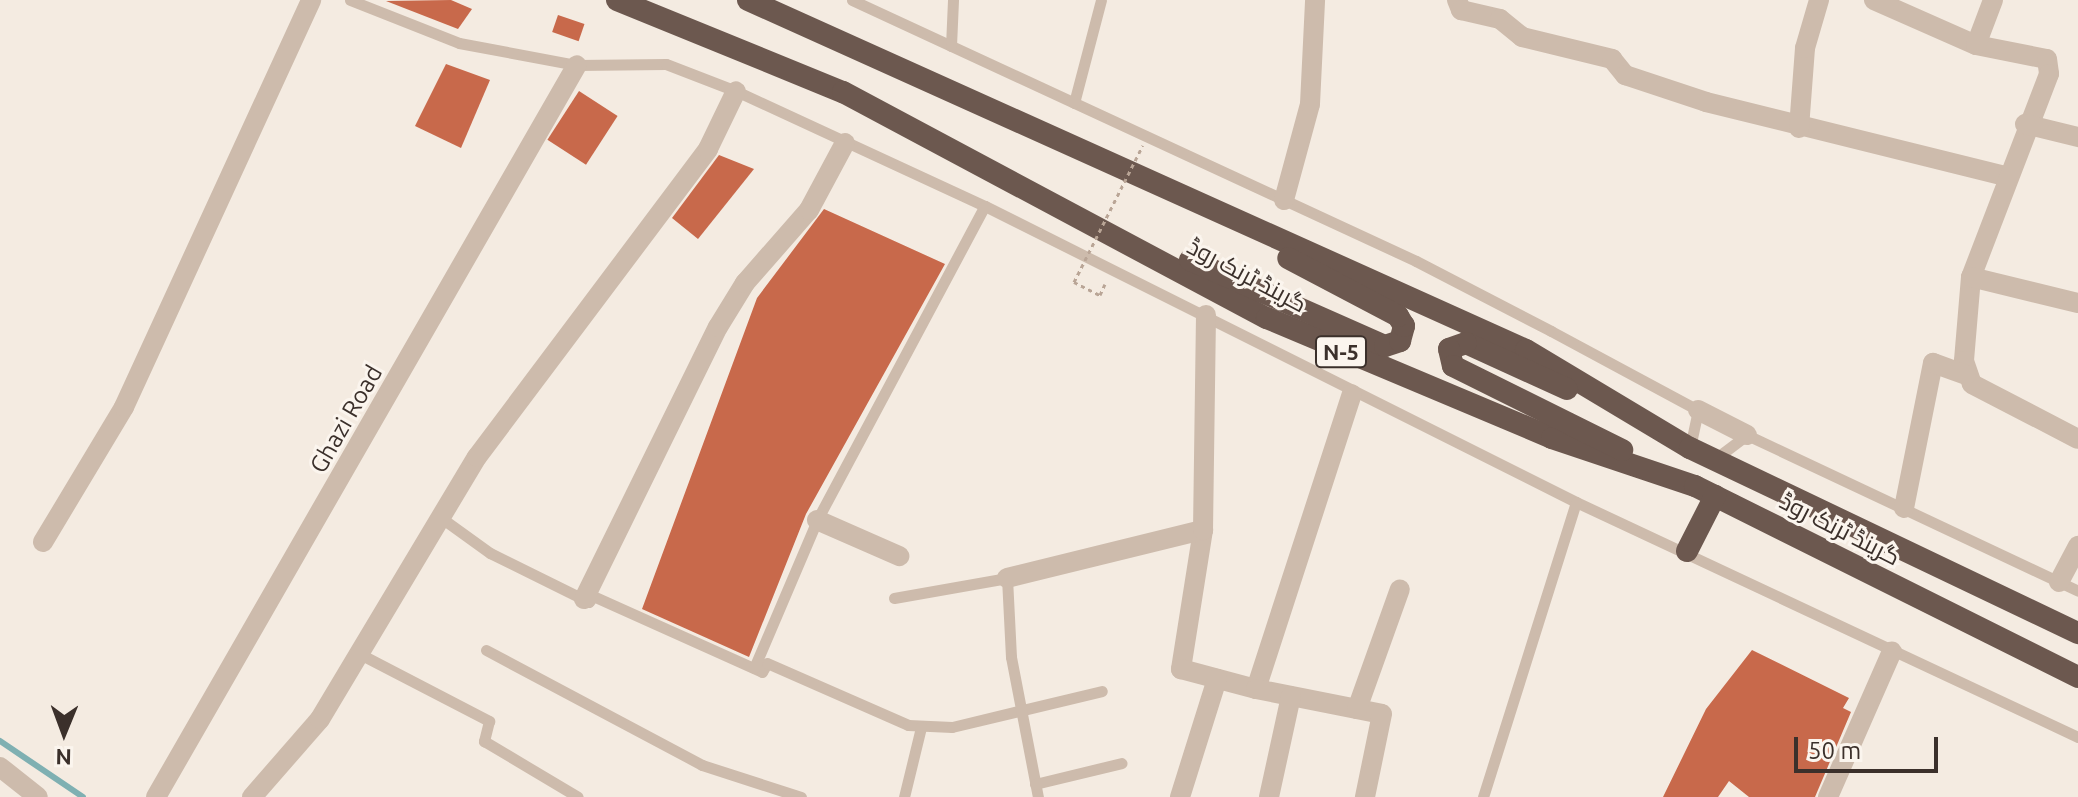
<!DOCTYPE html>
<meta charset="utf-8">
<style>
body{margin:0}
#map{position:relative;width:2078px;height:797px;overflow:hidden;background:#f4ebe1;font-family:Ubuntu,Cairo,sans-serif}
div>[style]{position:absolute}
.stream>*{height:6px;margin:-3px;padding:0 3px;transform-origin:3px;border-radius:3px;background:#7fb0b2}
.building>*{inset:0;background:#c8694b;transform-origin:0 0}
.path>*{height:3px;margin-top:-1.5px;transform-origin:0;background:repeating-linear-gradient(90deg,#b9a596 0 4px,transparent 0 8px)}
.service>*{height:11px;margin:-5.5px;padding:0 5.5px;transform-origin:5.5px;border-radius:5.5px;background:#cdbbac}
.minor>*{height:20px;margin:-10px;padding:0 10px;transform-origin:10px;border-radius:10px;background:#cdbbac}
.trunk>*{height:22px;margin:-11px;padding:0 11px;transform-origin:11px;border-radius:11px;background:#6c584f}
.path-bridge>*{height:3px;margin-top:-1.5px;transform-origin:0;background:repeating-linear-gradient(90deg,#b9a596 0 4px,transparent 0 8px)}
span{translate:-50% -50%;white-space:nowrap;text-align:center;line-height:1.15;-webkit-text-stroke:6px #fbf5ee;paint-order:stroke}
.shield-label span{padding:2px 6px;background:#fbf5ee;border:2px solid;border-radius:6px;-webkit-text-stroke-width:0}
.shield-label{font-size:22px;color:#3b302b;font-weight:700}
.street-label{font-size:24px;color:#3b302b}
.north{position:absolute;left:24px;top:693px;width:80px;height:80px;-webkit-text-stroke:6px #fbf5ee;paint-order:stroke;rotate:181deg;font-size:22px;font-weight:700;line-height:32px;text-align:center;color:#3b302b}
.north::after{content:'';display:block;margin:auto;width:28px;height:36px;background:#3b302b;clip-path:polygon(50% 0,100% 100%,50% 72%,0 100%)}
.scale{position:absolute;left:1794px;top:737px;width:144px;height:36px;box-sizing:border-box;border:4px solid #3b302b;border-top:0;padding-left:10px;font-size:24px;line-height:28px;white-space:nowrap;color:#3b302b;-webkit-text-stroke:6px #fbf5ee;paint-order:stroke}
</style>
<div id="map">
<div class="stream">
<div style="left:0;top:741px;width:100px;rotate:34deg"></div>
</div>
<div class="building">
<div style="clip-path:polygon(451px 0,472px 9px,458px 29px,386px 1px)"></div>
<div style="left:558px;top:15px;width:28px;height:18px;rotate:19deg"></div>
<div style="clip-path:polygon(446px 64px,490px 80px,461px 148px,415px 126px)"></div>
<div style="left:579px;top:91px;width:46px;height:58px;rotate:33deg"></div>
<div style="clip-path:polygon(719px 155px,754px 169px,698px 239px,672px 218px)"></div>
<div style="clip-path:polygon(824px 209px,945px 264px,806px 514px,749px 657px,642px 609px,757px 298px)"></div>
<div style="clip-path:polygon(1752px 650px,1849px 698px,1843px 708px,1851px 712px,1815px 797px,1749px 797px,1729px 781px,1718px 797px,1663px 797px,1706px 709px)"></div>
</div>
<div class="path">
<div style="left:1074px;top:282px;width:29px;rotate:27deg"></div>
<div style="left:1100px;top:295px;width:12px;rotate:-66deg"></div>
</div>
<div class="service">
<div style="left:350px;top:0;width:117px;rotate:21.5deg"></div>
<div style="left:459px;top:43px;width:120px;rotate:10.6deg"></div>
<div style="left:577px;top:65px;width:89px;rotate:-0.6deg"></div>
<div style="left:666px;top:64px;width:75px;rotate:21.1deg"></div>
<div style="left:736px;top:91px;width:274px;rotate:24.8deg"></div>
<div style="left:985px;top:206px;width:661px;rotate:26.6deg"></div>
<div style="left:1576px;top:502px;width:554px;rotate:25.09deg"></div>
<div style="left:852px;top:0;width:621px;rotate:24.83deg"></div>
<div style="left:1416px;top:261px;width:152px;rotate:27.4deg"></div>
<div style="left:1551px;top:331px;width:167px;rotate:28.3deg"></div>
<div style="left:1698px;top:410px;width:39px;rotate:102deg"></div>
<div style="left:951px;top:46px;width:46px;rotate:-87.5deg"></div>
<div style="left:1074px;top:103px;width:106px;rotate:-75.3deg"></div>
<div style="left:1715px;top:459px;width:40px;rotate:-37deg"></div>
<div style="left:1747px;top:435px;width:366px;rotate:25.2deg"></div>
<div style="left:440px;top:517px;width:62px;rotate:35.8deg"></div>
<div style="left:490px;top:553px;width:110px;rotate:26.3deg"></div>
<div style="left:589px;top:602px;width:7px;rotate:-56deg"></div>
<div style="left:593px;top:596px;width:185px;rotate:24.2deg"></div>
<div style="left:762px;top:672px;width:10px;rotate:-61deg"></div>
<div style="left:767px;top:663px;width:154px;rotate:23.7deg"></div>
<div style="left:908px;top:725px;width:44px;rotate:2.6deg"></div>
<div style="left:952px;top:727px;width:154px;rotate:-13.5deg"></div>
<div style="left:894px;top:598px;width:115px;rotate:-10deg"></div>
<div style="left:1007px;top:578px;width:79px;rotate:87.1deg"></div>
<div style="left:1011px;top:657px;width:143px;rotate:79.1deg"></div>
<div style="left:486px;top:650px;width:245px;rotate:28deg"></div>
<div style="left:702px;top:765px;width:104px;rotate:17.9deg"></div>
<div style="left:358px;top:653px;width:148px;rotate:27.4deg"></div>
<div style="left:489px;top:721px;width:21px;rotate:104deg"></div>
<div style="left:484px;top:741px;width:109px;rotate:30.8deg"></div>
<div style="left:754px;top:668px;width:161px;rotate:-66.9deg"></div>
<div style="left:817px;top:520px;width:356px;rotate:-61.9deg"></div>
<div style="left:1035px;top:784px;width:89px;rotate:-13.6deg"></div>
<div style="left:904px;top:797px;width:72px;rotate:-76.3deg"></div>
<div style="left:1483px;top:797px;width:309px;rotate:-72.5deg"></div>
</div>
<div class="minor">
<div style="left:1457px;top:0;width:11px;rotate:68deg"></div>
<div style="left:1461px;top:10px;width:40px;rotate:13deg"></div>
<div style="left:1500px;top:19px;width:28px;rotate:39deg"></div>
<div style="left:1522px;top:37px;width:93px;rotate:13.7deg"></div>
<div style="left:1612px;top:59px;width:21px;rotate:51deg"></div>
<div style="left:1625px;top:75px;width:85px;rotate:18.4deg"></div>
<div style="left:1706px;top:102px;width:309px;rotate:13.9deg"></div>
<div style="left:1874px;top:0;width:111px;rotate:23.8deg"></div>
<div style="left:1976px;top:45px;width:72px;rotate:11.2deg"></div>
<div style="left:2047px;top:59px;width:15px;rotate:82deg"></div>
<div style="left:2049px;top:74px;width:217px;rotate:111deg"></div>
<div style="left:1971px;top:277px;width:84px;rotate:94.8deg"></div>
<div style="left:1964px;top:361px;width:24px;rotate:71deg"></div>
<div style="left:1972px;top:384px;width:119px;rotate:27.4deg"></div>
<div style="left:1976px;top:45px;width:48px;rotate:-69.3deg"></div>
<div style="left:2025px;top:124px;width:55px;rotate:13.8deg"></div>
<div style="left:1799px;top:128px;width:80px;rotate:-85.7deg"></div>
<div style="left:1805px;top:48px;width:50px;rotate:-73.7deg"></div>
<div style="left:1284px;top:200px;width:99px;rotate:-74.8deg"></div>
<div style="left:1310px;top:104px;width:104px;rotate:-87.2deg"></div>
<div style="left:1971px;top:277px;width:110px;rotate:13.7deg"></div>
<div style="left:1698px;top:410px;width:55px;rotate:27deg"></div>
<div style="left:1904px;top:508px;width:148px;rotate:-78.7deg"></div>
<div style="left:1933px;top:363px;width:35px;rotate:20deg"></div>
<div style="left:817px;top:520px;width:90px;rotate:23.7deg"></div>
<div style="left:1203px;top:530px;width:141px;rotate:99deg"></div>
<div style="left:1181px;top:669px;width:78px;rotate:14.9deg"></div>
<div style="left:1256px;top:689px;width:310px;rotate:-72deg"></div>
<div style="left:43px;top:542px;width:157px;rotate:-59deg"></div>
<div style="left:124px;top:407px;width:448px;rotate:-65.3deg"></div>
<div style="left:1007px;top:578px;width:202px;rotate:-13.8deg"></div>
<div style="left:1203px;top:530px;width:215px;rotate:-89.2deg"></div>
<div style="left:2059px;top:582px;width:41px;rotate:-62.2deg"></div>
<div style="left:584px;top:599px;width:303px;rotate:-63.8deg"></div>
<div style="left:718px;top:327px;width:52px;rotate:-58.5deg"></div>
<div style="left:745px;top:283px;width:97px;rotate:-48.8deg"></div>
<div style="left:809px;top:210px;width:76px;rotate:-61.8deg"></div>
<div style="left:1256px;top:689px;width:128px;rotate:11.2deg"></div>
<div style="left:1382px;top:714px;width:85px;rotate:101.6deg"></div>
<div style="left:1357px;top:709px;width:127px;rotate:-70.3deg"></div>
<div style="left:0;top:767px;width:48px;rotate:38.3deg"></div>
<div style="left:156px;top:797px;width:844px;rotate:-60.1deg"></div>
<div style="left:252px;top:797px;width:103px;rotate:-48.9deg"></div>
<div style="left:320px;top:719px;width:305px;rotate:-59.1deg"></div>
<div style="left:477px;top:457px;width:385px;rotate:-53.1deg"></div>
<div style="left:708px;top:149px;width:64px;rotate:-64.2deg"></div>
<div style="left:1180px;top:797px;width:124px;rotate:-72.6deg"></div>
<div style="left:1269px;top:797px;width:103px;rotate:-77.7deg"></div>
<div style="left:1828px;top:797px;width:159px;rotate:-66.3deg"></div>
</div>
<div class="trunk">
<div style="left:617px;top:0;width:244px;rotate:22.2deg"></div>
<div style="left:843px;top:92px;width:480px;rotate:28.1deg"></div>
<div style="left:1267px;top:318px;width:309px;rotate:22.8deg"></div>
<div style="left:1552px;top:438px;width:151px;rotate:18.6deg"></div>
<div style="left:1695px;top:486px;width:428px;rotate:26.5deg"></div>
<div style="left:748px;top:0;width:853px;rotate:24.22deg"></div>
<div style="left:1526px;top:350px;width:191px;rotate:30.9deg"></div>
<div style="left:1690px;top:448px;width:430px;rotate:25.5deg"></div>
<div style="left:1190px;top:260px;width:213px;rotate:23.8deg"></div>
<div style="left:1385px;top:346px;width:16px;rotate:-18deg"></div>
<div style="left:1400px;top:341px;width:16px;rotate:-75deg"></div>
<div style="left:1404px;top:326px;width:12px;rotate:-121deg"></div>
<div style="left:1398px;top:316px;width:124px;rotate:-152.2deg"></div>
<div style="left:1567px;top:389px;width:111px;rotate:-155.5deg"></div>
<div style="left:1466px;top:343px;width:18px;rotate:161deg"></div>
<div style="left:1449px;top:349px;width:17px;rotate:77deg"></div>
<div style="left:1453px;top:366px;width:189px;rotate:26.4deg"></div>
<div style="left:1687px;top:551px;width:62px;rotate:-63deg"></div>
</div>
<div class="path-bridge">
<div style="left:1074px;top:282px;width:153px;rotate:-63.3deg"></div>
</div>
<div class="shield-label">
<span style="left:1341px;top:352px">N-5</span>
</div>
<div class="street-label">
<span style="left:1247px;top:275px;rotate:28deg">گرینڈ ٹرنک روڈ</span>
<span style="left:346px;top:419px;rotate:-60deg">Ghazi Road</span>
<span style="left:1840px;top:529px;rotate:27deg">گرینڈ ٹرنک روڈ</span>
</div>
<div class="north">N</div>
<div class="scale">50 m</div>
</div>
